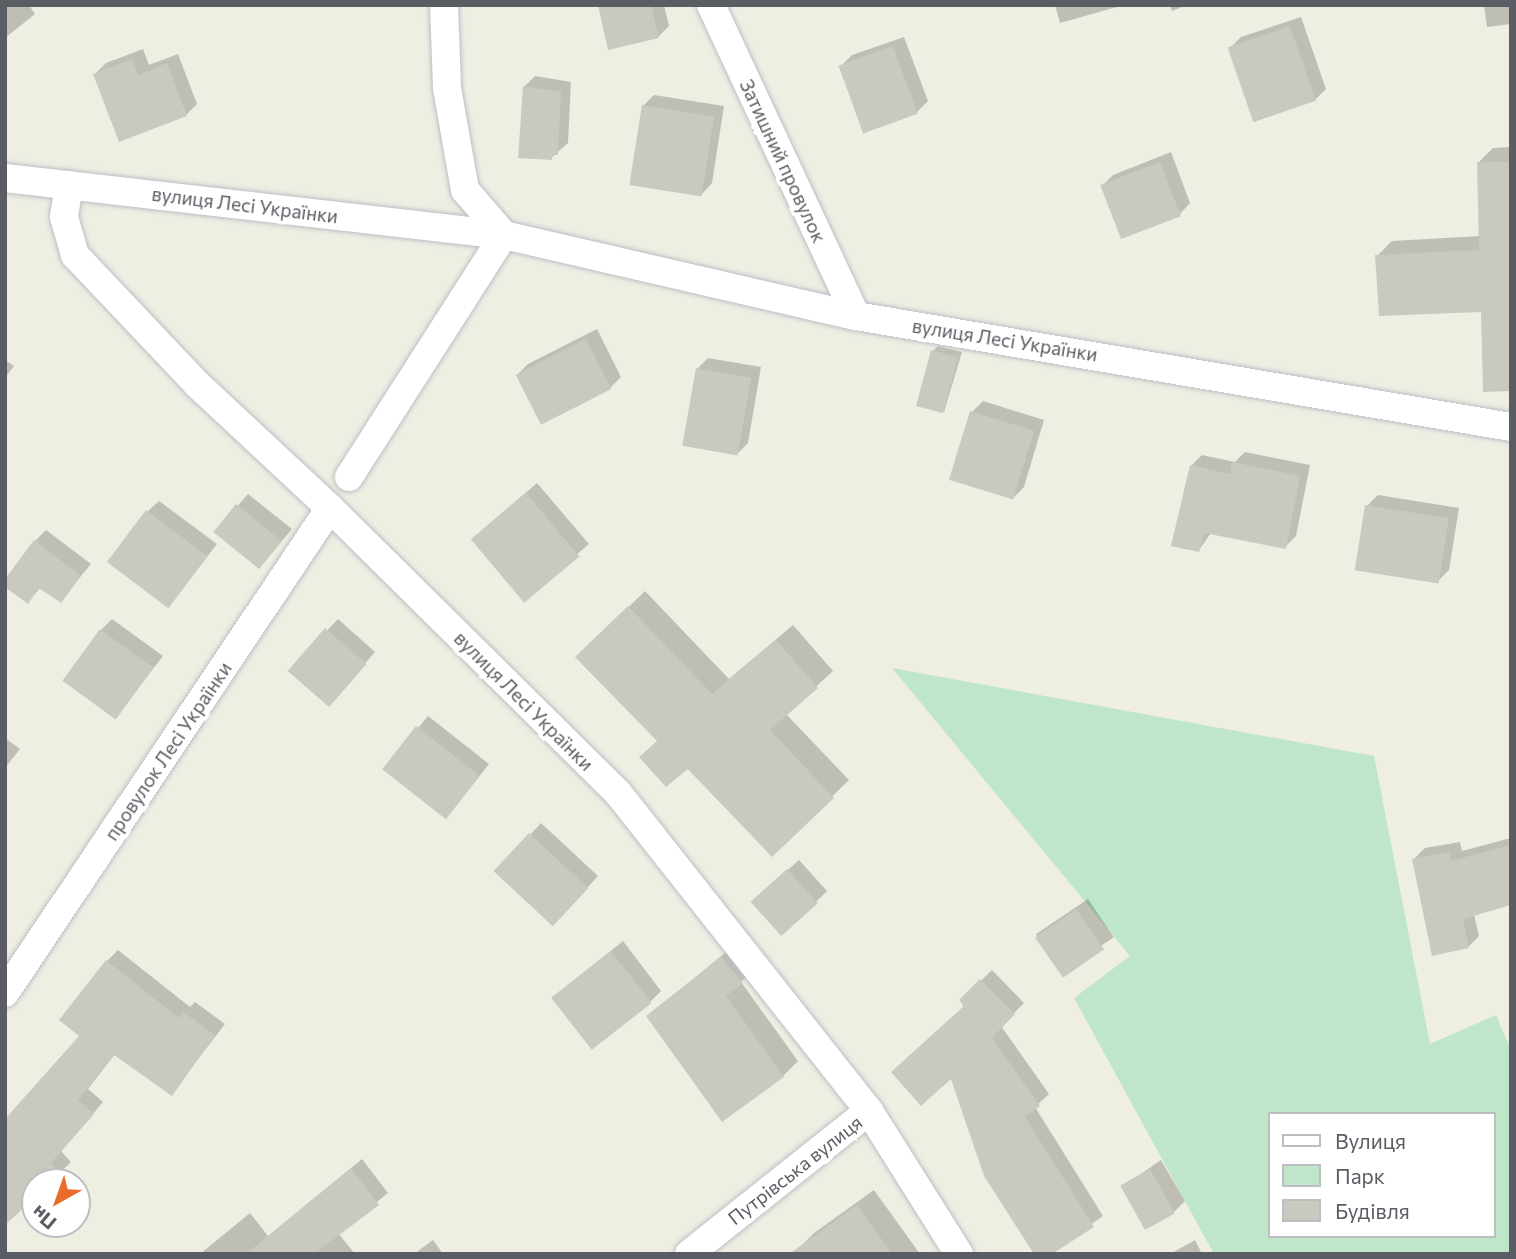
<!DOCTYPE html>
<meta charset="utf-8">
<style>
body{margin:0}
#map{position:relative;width:1516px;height:1259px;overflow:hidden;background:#eeeee3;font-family:Commissioner,sans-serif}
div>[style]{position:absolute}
.green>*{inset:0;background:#bfe6c9}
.shadow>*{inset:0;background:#0003;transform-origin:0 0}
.building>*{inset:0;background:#c9c9bf;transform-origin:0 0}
.roads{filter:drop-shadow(0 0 2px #bdbec5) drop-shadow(0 0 2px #bdbec5)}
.minor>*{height:28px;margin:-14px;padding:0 14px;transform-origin:14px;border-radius:14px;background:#fff}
span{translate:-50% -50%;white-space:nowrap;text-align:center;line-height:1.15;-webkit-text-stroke:7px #fff;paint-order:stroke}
.street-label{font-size:19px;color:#5b5d64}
.frame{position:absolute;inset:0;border:7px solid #5b5d64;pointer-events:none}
.legend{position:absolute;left:1268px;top:1112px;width:228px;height:126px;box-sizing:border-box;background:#fff;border:2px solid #bdbec1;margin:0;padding:9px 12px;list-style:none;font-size:21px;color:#5b5d64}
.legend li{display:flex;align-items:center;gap:14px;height:35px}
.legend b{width:35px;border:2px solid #bdbec1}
.north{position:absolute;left:21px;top:1168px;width:70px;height:70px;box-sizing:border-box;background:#fff;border:2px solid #bdbec1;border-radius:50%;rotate:220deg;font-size:19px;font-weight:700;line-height:28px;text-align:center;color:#5b5d64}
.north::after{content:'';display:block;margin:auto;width:24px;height:32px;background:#ea6c2d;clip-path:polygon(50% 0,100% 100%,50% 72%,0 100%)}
</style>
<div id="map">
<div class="green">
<div style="clip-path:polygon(evenodd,892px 668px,1374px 756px,1430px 1044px,1496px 1015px,1511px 1050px,1511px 1254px,1214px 1254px,1074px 998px,1130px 956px,892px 668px,1269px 1114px,1493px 1114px,1493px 1236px,1269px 1236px,1269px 1114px)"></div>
</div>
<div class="shadow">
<div style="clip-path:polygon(5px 5px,29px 5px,35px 14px,5px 38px)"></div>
<div style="clip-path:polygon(599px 5px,664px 5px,669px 26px,658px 37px)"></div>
<div style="clip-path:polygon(1055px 5px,1124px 5px,1060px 23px)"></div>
<div style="clip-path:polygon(1170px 5px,1187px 5px,1172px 11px)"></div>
<div style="clip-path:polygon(1484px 5px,1511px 5px,1511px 24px,1487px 27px)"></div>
<div style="clip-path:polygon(1301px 17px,1326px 89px,1315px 100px,1230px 48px,1241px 37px)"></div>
<div style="clip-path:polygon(904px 37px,928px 101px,917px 112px,841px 66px,852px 55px)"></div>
<div style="clip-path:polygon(143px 49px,149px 65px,178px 54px,197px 104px,186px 115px,95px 74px,106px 63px)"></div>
<div style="clip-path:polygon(535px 76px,571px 82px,568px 143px,551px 158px,524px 87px)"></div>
<div style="clip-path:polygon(654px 95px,724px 106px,712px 183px,702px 194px,643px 106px)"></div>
<div style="clip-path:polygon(1511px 147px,1511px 389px,1483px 310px,1377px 256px,1392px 241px,1480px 236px,1478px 163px,1493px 148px)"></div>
<div style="clip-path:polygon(1171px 152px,1190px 203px,1180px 214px,1102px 186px,1113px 175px)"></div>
<div style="clip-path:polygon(597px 329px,621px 377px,610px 388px,517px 375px,528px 364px)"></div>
<div style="clip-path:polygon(938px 346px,962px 352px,944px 412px,933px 351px)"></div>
<div style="clip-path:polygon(708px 358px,761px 367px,748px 443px,737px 454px,697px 369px)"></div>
<div style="clip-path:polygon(5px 360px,14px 366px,5px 378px)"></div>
<div style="clip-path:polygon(983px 401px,1044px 420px,1024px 487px,1013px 498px,972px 412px)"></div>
<div style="clip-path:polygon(1245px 452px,1310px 465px,1296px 536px,1285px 547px,1211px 533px,1199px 550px,1191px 466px,1202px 455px,1235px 462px)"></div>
<div style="clip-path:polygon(537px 483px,589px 544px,523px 601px,483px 529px)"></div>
<div style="clip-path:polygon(248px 494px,292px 529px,269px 556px,215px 532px)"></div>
<div style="clip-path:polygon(1378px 495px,1459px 508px,1449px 570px,1438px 581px,1367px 506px)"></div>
<div style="clip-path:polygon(159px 501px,217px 544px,169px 606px,148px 511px)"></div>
<div style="clip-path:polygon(46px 530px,91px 564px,60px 601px,41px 587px,28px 602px,35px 541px)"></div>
<div style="clip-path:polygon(645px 591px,729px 679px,793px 625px,833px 671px,786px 714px,849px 780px,772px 855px,578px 657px)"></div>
<div style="clip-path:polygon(112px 619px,163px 656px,115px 718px,101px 630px)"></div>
<div style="clip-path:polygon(338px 619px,375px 652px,339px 693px,290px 670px)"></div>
<div style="clip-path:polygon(428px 716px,489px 764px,455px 807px,384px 769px)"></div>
<div style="clip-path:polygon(5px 738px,20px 749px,5px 768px)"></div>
<div style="clip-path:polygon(541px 823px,598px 876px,564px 913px,496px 871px)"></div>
<div style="clip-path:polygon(1511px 838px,1511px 903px,1474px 914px,1479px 936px,1468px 947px,1414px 859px,1425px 848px,1460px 842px,1462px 851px)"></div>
<div style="clip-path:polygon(799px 860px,827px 891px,816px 902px,764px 891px)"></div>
<div style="left:1088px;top:899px;width:46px;height:63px;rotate:56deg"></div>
<div style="clip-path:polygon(623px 941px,661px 991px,650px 1002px,553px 997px)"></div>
<div style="clip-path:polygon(737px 943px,756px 967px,741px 982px,798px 1061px,783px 1076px,648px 1016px)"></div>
<div style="clip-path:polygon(118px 950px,190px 1007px,195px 1002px,225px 1024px,171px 1094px,115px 1054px,88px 1089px,103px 1102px,61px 1151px,71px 1162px,50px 1182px,35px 1182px,35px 1196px,14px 1215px,107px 961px)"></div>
<div style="clip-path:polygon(992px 970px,1024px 1003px,1001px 1026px,1049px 1094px,1035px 1107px,1103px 1216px,1048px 1254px,961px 1000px)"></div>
<div style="clip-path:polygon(362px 1159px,388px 1193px,338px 1233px,355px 1254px,200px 1254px,250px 1213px,268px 1236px)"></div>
<div style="clip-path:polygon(1161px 1160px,1185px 1201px,1174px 1212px,1122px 1187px)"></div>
<div style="clip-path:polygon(874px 1190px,920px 1254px,800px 1254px,797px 1250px,814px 1233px)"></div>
<div style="clip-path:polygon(433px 1240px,443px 1254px,414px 1254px)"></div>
<div style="clip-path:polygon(1195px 1240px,1202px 1254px,1170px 1254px)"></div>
</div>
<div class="building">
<div style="clip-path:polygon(598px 5px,651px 5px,659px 38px,608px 50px)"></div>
<div style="left:1290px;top:26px;width:79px;height:66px;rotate:71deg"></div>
<div style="left:893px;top:46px;width:72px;height:58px;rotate:70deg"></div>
<div style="clip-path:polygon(132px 59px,138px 75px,167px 63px,187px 116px,119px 142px,93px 74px)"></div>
<div style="clip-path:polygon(523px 86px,561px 92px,558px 155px,552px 155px,552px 160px,518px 158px)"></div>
<div style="left:642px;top:105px;width:73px;height:81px;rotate:9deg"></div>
<div style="left:1160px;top:162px;width:58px;height:64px;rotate:69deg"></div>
<div style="clip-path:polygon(1477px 162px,1511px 162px,1511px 391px,1483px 392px,1481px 312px,1379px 316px,1375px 255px,1479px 250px)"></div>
<div style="left:586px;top:339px;width:56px;height:79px;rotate:63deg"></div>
<div style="left:931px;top:350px;width:28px;height:58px;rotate:15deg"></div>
<div style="left:696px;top:368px;width:56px;height:79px;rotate:10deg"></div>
<div style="left:970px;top:411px;width:67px;height:72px;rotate:17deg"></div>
<div style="clip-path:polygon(1232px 462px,1300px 476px,1286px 549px,1204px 533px,1199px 552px,1171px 546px,1190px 465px,1230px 474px)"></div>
<div style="left:526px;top:493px;width:83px;height:72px;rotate:50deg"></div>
<div style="left:236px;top:504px;width:59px;height:36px;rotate:39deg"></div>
<div style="left:1365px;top:505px;width:85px;height:66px;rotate:9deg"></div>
<div style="left:146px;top:510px;width:77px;height:65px;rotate:37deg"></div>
<div style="clip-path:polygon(34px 540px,81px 576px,61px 603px,39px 588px,28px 604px,5px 587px,5px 579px)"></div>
<div style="clip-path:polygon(628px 606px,712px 694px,776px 640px,818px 688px,770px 730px,834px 798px,772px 857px,688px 769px,666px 787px,639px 757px,657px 741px,575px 657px)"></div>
<div style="left:325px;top:628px;width:55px;height:57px;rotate:41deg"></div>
<div style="left:100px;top:629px;width:66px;height:64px;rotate:36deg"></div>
<div style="left:416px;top:726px;width:81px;height:55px;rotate:38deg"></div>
<div style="left:529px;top:833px;width:81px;height:52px;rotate:43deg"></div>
<div style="clip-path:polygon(1511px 845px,1511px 905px,1463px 919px,1469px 948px,1432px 956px,1412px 859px,1449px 852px,1451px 861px)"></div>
<div style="left:787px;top:869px;width:46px;height:49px;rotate:48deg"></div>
<div style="left:1076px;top:909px;width:49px;height:50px;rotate:55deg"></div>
<div style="left:611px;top:951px;width:66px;height:76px;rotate:52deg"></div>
<div style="clip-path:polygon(721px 957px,743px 983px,726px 996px,784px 1077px,722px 1122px,646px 1016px)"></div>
<div style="clip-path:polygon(106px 960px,179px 1018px,183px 1012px,215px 1035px,172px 1096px,114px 1055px,78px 1100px,94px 1114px,51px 1163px,68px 1182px,35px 1182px,35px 1198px,5px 1225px,5px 1119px,79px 1036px,59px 1020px)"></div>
<div style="clip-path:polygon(980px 979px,1015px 1014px,992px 1038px,1040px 1106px,1025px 1117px,1094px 1227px,1052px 1254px,1034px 1254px,984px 1176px,951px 1079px,921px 1106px,891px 1072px,964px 1006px,959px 1000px)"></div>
<div style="clip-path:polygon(351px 1168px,379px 1205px,314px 1254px,246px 1254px)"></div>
<div style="left:1150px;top:1169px;width:51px;height:34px;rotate:61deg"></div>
<div style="clip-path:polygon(857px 1205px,892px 1254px,789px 1254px)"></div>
</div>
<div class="roads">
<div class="minor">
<div style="left:444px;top:5px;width:83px;rotate:87.9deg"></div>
<div style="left:447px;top:88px;width:104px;rotate:80deg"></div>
<div style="left:465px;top:190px;width:60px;rotate:49.1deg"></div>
<div style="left:711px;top:5px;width:343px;rotate:65deg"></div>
<div style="left:5px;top:178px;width:502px;rotate:6.52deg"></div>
<div style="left:504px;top:235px;width:361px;rotate:13deg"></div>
<div style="left:856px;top:316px;width:664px;rotate:9.62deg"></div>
<div style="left:69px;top:185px;width:32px;rotate:99deg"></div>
<div style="left:64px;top:217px;width:40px;rotate:74deg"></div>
<div style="left:75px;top:255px;width:178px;rotate:46.6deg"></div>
<div style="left:197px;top:384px;width:182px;rotate:43deg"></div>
<div style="left:330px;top:508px;width:405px;rotate:44.7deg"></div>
<div style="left:618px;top:793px;width:405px;rotate:51.7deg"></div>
<div style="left:869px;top:1111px;width:169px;rotate:57.8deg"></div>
<div style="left:349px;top:477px;width:287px;rotate:-57.4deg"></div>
<div style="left:5px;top:993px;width:584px;rotate:-56.17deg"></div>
<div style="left:689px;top:1254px;width:230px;rotate:-38.5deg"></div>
</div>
</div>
<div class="street-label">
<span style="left:783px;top:161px;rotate:65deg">Затишний провулок</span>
<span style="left:245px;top:205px;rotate:7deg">вулиця Лесі Українки</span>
<span style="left:1005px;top:340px;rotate:9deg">вулиця Лесі Українки</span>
<span style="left:524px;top:701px;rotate:45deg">вулиця Лесі Українки</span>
<span style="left:168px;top:751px;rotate:-56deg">провулок Лесі Українки</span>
<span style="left:795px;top:1170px;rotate:-38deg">Путрівська вулиця</span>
</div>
<div class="frame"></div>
<ul class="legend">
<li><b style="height:9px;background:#fff"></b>Вулиця</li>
<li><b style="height:19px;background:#bfe6c9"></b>Парк</li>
<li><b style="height:19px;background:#c9c9bf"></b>Будівля</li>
</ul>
<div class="north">Пн</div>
</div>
